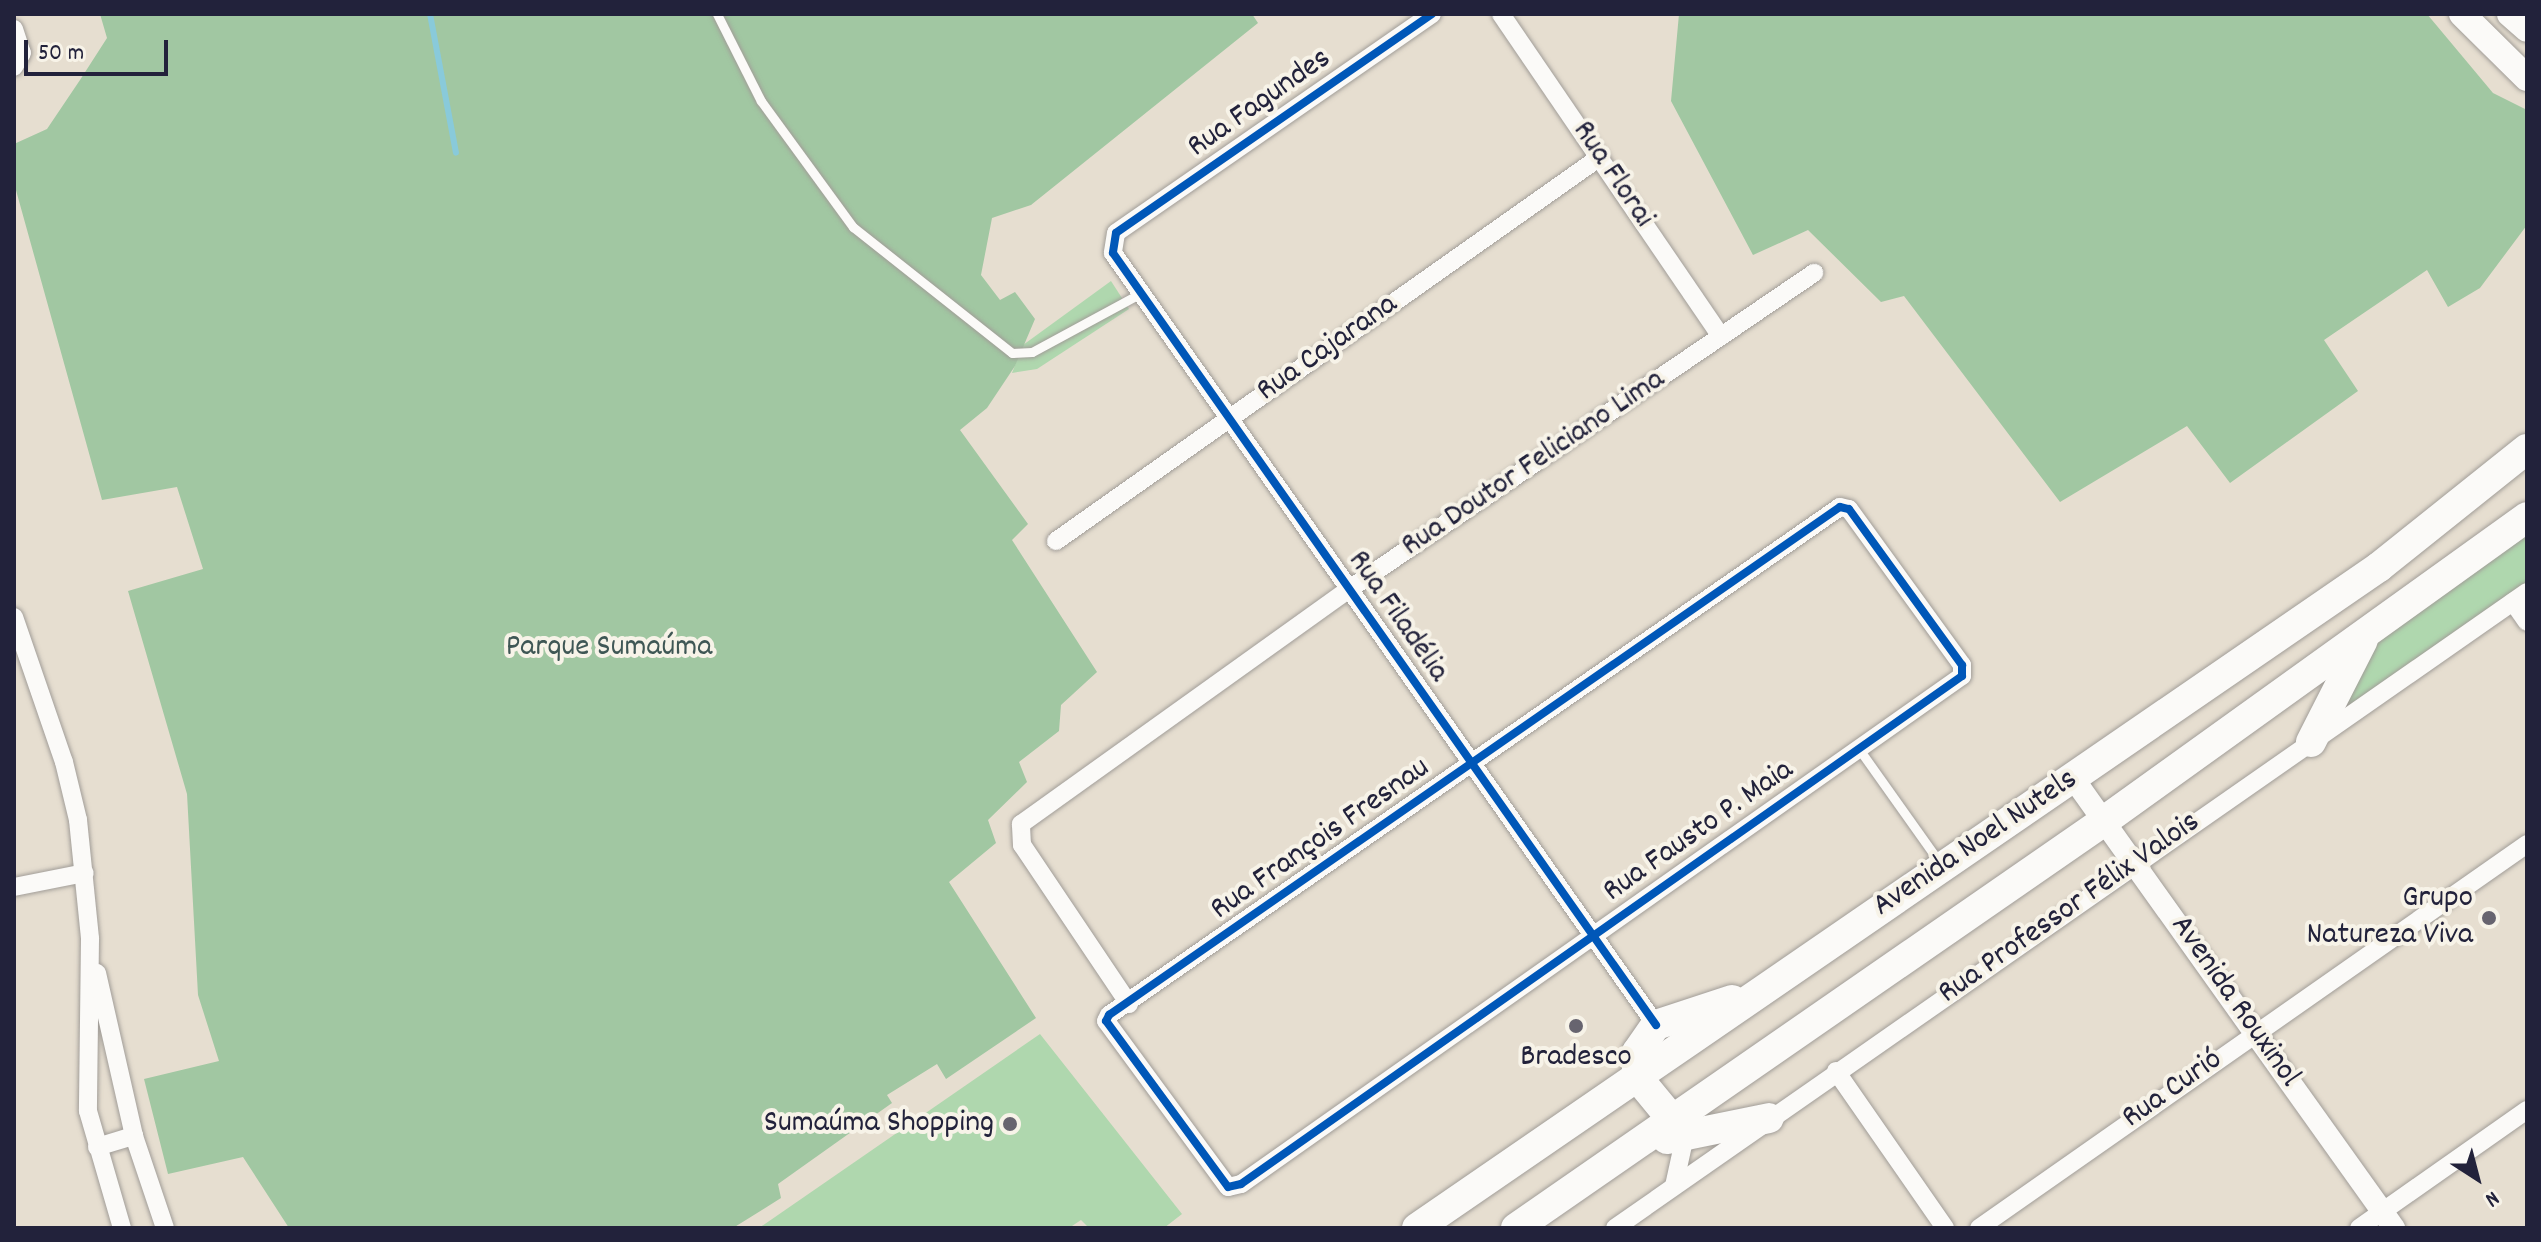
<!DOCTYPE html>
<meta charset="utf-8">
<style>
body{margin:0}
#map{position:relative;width:2541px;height:1242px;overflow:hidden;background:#e6ded0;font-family:Dekko,sans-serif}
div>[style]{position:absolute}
.green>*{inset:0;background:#afd7ae}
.forest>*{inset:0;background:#a1c7a2}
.stream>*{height:6px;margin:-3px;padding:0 3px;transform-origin:3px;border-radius:3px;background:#89cada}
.roads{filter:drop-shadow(0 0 2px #a19d98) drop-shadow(0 0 2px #a19d98)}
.service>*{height:9px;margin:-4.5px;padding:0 4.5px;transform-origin:4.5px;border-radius:4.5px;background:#fbfaf8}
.minor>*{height:18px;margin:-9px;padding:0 9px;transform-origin:9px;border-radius:9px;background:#fbfaf8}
.tertiary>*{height:22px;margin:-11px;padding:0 11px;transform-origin:11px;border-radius:11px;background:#fbfaf8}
.secondary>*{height:26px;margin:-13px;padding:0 13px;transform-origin:13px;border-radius:13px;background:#fbfaf8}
.primary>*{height:30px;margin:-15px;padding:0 15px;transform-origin:15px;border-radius:15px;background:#fbfaf8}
.cycleway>*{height:8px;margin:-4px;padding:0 4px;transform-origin:4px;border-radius:4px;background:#0057b8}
.dots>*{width:22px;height:22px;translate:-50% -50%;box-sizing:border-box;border:4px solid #f7f3e8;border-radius:50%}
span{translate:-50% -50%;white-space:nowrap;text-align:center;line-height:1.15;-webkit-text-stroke:8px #f7f3e8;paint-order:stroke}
.street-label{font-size:32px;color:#22223b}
.park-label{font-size:32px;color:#3f5755}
.poi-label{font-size:32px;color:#22223b}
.right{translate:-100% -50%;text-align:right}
.frame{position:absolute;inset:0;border:16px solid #22223b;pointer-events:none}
.north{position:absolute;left:2437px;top:1138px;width:80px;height:80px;-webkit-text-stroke:6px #f7f3e8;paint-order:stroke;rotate:144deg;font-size:22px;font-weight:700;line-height:32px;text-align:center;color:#22223b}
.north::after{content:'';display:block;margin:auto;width:28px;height:36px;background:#22223b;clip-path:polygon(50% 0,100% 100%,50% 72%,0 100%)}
.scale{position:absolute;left:24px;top:40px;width:144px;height:36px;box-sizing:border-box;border:4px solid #22223b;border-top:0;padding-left:10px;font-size:24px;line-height:28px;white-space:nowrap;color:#22223b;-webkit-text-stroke:6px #f7f3e8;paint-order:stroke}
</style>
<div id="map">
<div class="green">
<div style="clip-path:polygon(1111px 281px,1129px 309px,1037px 369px,1012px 373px,1023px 345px)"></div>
<div style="clip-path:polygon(2527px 517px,2527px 592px,2311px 742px,2365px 635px)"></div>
<div style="clip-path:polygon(1040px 1034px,1182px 1214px,1164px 1228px,1089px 1228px,1081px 1220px,1069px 1228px,759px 1228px)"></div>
</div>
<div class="forest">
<div style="clip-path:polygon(100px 14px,1252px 14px,1258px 23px,1031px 205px,992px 218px,981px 275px,1000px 300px,1015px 292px,1035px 319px,1015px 366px,987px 408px,960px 430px,1028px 524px,1012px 540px,1097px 672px,1061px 705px,1059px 731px,1019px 762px,1027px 782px,988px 820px,996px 843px,949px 882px,1036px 1018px,946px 1079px,937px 1064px,887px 1095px,892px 1103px,778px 1184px,781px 1198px,733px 1228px,289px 1228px,243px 1157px,168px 1174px,144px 1079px,219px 1061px,198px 995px,187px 794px,128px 591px,203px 569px,177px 487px,102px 500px,14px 183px,14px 144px,47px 129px,80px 80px,107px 38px)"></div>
<div style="clip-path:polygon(1679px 14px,2427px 14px,2493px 93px,2527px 110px,2527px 225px,2480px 288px,2448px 307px,2427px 270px,2324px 340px,2358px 391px,2230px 483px,2187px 426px,2060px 502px,1904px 296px,1881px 302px,1808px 230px,1753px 255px,1671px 101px)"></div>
</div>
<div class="stream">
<div style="left:430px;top:14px;width:141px;rotate:79.4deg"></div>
</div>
<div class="roads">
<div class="service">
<div style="left:717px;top:14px;width:97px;rotate:63.2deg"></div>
<div style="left:761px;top:101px;width:156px;rotate:53.9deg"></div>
<div style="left:853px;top:227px;width:203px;rotate:38.4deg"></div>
<div style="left:1012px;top:353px;width:20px;rotate:-3deg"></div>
<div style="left:1032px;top:352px;width:124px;rotate:-28.4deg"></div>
<div style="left:1859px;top:749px;width:140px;rotate:54.6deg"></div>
</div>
<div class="minor">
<div style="left:1432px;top:14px;width:384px;rotate:145.3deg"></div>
<div style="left:1116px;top:233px;width:20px;rotate:99deg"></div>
<div style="left:1113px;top:253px;width:944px;rotate:54.88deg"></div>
<div style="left:1501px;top:14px;width:390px;rotate:55.7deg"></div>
<div style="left:14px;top:29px;width:25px;rotate:72deg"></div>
<div style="left:22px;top:53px;width:16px;rotate:120deg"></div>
<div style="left:1840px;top:507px;width:9px;rotate:13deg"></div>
<div style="left:1849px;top:509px;width:193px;rotate:54.1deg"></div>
<div style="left:1962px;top:665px;width:11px;rotate:90deg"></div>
<div style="left:1962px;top:676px;width:882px;rotate:144.83deg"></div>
<div style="left:1241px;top:1184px;width:13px;rotate:167deg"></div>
<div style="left:1228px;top:1187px;width:206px;rotate:-126.3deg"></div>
<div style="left:1106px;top:1021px;width:7px;rotate:-63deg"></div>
<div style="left:1109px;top:1015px;width:890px;rotate:-34.8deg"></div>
<div style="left:1056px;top:541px;width:666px;rotate:-35.22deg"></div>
<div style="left:2513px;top:602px;width:24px;rotate:55deg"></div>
<div style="left:14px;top:617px;width:153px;rotate:71deg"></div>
<div style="left:64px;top:762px;width:60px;rotate:76.4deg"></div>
<div style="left:78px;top:820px;width:120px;rotate:84.2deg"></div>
<div style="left:90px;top:939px;width:172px;rotate:90.7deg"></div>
<div style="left:88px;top:1111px;width:122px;rotate:73.8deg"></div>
<div style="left:14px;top:887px;width:72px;rotate:-11.2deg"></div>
<div style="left:97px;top:973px;width:167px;rotate:77.2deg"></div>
<div style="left:134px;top:1136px;width:97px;rotate:71.4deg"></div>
<div style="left:1129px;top:1004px;width:192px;rotate:-123.9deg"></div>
<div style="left:1022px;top:845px;width:21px;rotate:-93deg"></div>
<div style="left:1021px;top:824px;width:402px;rotate:-35.6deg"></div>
<div style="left:1348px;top:590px;width:564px;rotate:-34.23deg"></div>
<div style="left:1836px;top:1071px;width:191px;rotate:55.2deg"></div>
<div style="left:97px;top:1147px;width:39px;rotate:-17deg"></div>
<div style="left:1674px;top:1186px;width:51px;rotate:-77.6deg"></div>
<div style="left:1615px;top:1228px;width:1112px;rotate:-34.89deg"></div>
<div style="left:1979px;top:1228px;width:669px;rotate:-35.02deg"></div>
<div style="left:2359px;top:1228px;width:205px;rotate:-35.1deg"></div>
</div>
<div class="tertiary">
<div style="left:2073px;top:778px;width:553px;rotate:54.5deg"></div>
</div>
<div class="secondary">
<div style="left:2462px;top:14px;width:91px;rotate:44.6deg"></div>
<div style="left:2510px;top:14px;width:23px;rotate:41deg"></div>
</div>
<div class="primary">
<div style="left:2311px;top:742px;width:114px;rotate:-63deg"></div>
<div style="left:1685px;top:1135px;width:75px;rotate:-129.6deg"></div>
<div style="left:1637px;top:1077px;width:25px;rotate:-90deg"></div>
<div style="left:1637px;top:1052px;width:33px;rotate:-55deg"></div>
<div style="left:1656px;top:1025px;width:80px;rotate:-18.2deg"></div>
<div style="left:1667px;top:1139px;width:104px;rotate:-11.6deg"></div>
<div style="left:1417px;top:1228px;width:1167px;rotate:-34.49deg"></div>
<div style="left:2379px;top:567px;width:189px;rotate:-38.6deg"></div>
<div style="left:1516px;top:1228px;width:715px;rotate:-34.69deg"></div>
<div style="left:2104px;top:821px;width:521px;rotate:-35.7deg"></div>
</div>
</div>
<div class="cycleway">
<div style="left:1432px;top:14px;width:384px;rotate:145.3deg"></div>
<div style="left:1116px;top:233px;width:20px;rotate:99deg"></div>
<div style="left:1113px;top:253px;width:944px;rotate:54.88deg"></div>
<div style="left:1840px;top:507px;width:9px;rotate:13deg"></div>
<div style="left:1849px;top:509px;width:193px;rotate:54.1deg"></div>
<div style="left:1962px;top:665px;width:11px;rotate:90deg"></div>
<div style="left:1962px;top:676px;width:882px;rotate:144.83deg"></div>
<div style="left:1241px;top:1184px;width:13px;rotate:167deg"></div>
<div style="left:1228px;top:1187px;width:206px;rotate:-126.3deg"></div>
<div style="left:1106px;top:1021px;width:7px;rotate:-63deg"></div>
<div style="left:1109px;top:1015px;width:890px;rotate:-34.8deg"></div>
</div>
<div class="dots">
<div style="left:2489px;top:918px;background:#67646f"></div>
<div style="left:1576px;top:1026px;background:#67646f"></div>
<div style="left:1010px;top:1124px;background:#67646f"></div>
</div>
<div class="street-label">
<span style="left:1260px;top:104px;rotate:-35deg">Rua Fagundes</span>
<span style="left:1612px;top:175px;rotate:56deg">Rua Florai</span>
<span style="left:1328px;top:349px;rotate:-35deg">Rua Cajarana</span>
<span style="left:1534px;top:464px;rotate:-34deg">Rua Doutor Feliciano Lima</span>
<span style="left:1397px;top:617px;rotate:55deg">Rua Filadélia</span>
<span style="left:1699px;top:832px;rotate:-35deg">Rua Fausto P. Maia</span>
<span style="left:1321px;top:840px;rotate:-35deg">Rua François Fresnau</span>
<span style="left:1976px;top:844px;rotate:-34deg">Avenida Noel Nutels</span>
<span style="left:2070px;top:909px;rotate:-35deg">Rua Professor Félix Valois</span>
<span style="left:2234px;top:1002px;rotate:55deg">Avenida Rouxinol</span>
<span style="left:2173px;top:1090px;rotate:-35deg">Rua Curió</span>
</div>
<div class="park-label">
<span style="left:609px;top:648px">Parque Sumaúma</span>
</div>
<div class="poi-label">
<span class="right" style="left:2473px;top:918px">Grupo<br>Natureza Viva</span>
<span style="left:1576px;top:1058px">Bradesco</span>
<span class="right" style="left:994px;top:1124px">Sumaúma Shopping</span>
</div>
<div class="frame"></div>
<div class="north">N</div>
<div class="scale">50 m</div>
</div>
